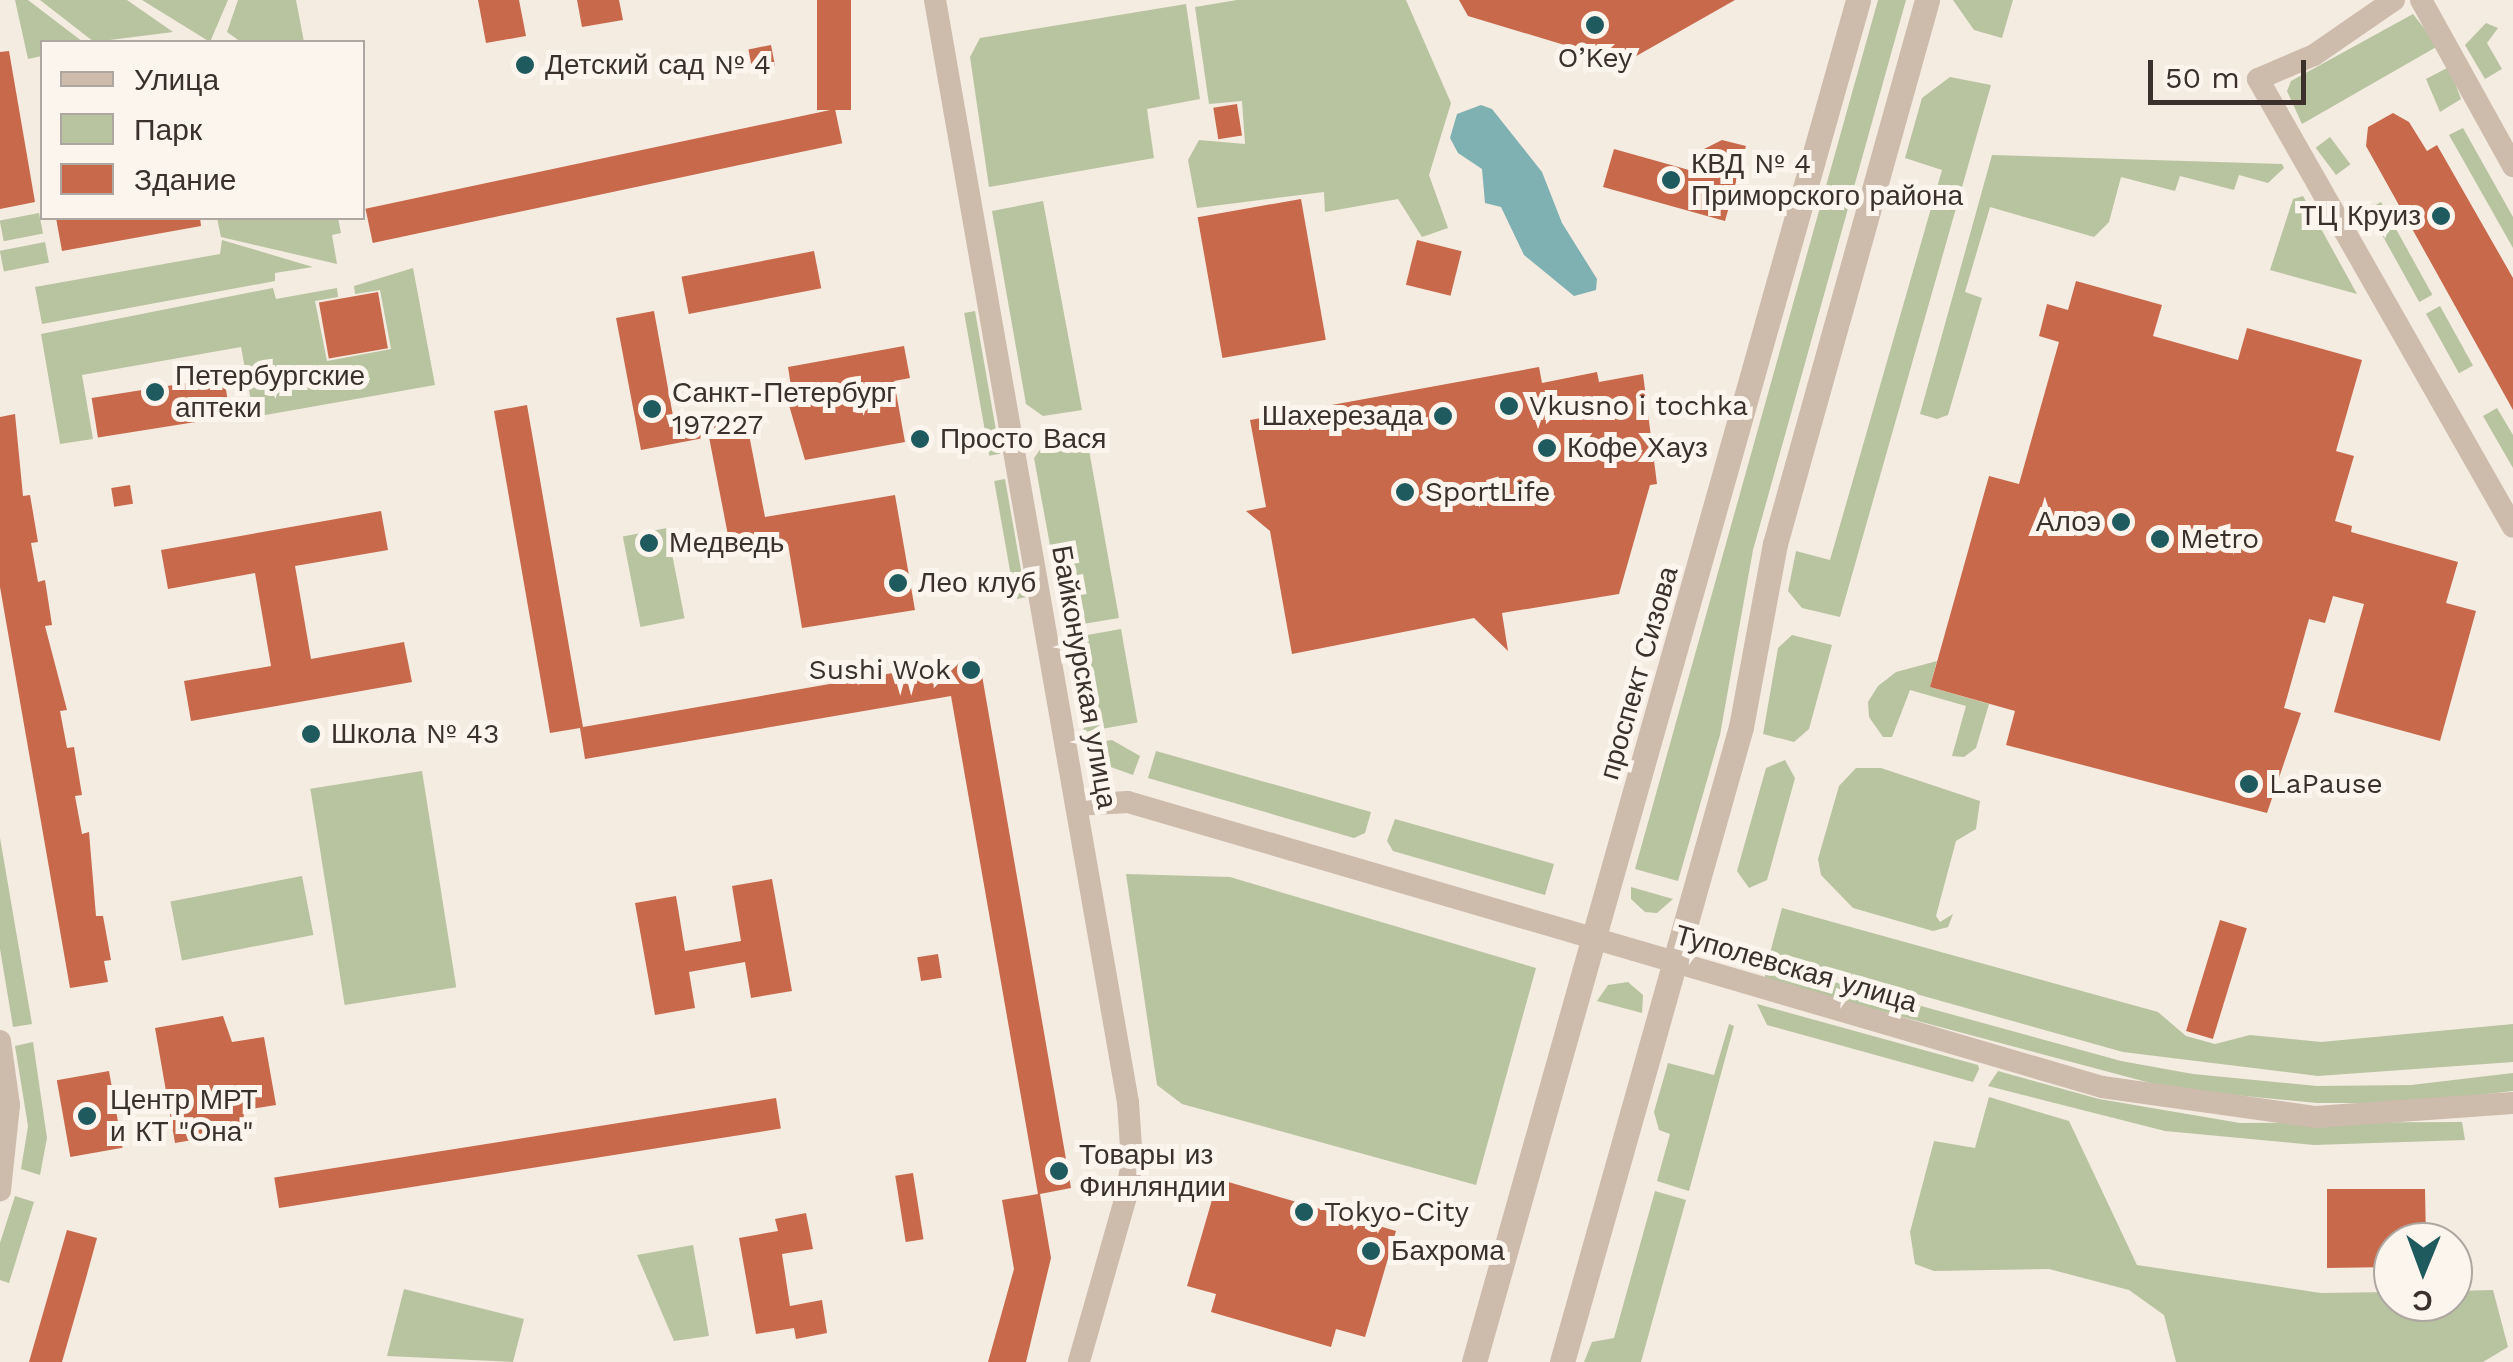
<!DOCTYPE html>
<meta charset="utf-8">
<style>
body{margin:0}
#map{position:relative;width:2513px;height:1362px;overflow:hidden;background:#f4ebe1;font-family:"Work Sans",sans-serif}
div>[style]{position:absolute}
.green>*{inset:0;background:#b8c4a0;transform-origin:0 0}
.water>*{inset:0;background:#7fb0b2}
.building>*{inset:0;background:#c8694b;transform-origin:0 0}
.minor>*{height:22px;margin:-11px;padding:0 11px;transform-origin:11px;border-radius:11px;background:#cdbbac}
.tertiary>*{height:25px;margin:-12.5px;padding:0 12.5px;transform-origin:12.5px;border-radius:12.5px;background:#cdbbac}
.dots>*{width:28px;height:28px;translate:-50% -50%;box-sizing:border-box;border:5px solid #fbf5ee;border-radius:50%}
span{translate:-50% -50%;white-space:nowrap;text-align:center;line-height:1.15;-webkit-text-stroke:10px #fbf5ee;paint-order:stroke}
.poi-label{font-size:28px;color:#3b302b}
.left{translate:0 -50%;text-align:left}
.right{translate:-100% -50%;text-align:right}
.street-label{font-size:28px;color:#3b302b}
.legend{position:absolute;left:40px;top:40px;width:325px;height:180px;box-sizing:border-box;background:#fbf5ee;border:2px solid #aea6a0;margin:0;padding:12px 18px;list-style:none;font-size:30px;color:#3b302b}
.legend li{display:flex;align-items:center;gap:20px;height:50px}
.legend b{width:50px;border:2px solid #aea6a0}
.north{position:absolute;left:2373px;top:1222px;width:100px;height:100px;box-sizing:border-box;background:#fbf5ee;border:2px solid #aea6a0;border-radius:50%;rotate:181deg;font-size:28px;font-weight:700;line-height:40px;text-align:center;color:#3b302b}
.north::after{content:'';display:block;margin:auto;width:35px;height:45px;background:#1f5a5e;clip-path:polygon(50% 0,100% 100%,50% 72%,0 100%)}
.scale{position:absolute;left:2148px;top:60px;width:158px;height:45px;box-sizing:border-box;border:5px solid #3b302b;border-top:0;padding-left:12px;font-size:30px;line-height:35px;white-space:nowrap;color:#3b302b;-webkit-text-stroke:8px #fbf5ee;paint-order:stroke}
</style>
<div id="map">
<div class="green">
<div style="clip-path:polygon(15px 0,28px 0,83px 42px,42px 42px,42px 56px,28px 59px)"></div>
<div style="clip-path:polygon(40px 0,127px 0,173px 32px,94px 42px)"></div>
<div style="clip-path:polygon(142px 0,228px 0,210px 42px)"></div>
<div style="clip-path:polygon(238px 0,296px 0,304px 42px,241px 42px,227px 32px)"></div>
<div style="clip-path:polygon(1237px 0,1406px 0,1451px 103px,1429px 175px,1448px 228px,1422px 237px,1398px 199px,1325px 212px,1324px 192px,1197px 208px,1188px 160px,1199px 140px,1245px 144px,1242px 101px,1209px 104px,1195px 7px)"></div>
<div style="clip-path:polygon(1878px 0,1906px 0,1753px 550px,1720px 735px,1678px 881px,1635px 869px)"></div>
<div style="clip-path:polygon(1953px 0,2013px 0,2002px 38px,1974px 30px)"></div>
<div style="clip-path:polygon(1186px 4px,1200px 99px,1147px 109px,1154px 158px,989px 187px,970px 57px,980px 38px)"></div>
<div style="clip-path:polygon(2413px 14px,2438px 46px,2302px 124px,2287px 91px,2291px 81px)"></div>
<div style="clip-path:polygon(2486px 23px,2498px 28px,2487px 43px,2502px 69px,2485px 79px,2465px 45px)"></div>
<div style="clip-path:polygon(2449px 67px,2461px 99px,2440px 112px,2426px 79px)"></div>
<div style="clip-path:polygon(1950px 77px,1991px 85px,1840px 617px,1802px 608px,1788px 591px,1796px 551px,1830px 560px,1942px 170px,1905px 158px,1922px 98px)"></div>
<div style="clip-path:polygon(2463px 128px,2513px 217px,2513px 248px,2449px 135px)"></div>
<div style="left:2330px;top:137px;width:34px;height:18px;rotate:53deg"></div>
<div style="clip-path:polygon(1992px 155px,2282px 164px,2284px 168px,2268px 183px,2239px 175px,2234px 190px,2180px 176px,2175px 191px,2121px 177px,2109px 222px,2094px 237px,1990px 207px,1965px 292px,1982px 298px,1948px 415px,1937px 419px,1920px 414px)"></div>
<div style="clip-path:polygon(2303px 196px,2357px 294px,2270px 270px,2293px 199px)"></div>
<div style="clip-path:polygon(1043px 201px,1082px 410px,1043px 416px,1026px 404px,992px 211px)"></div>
<div style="left:2381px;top:202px;width:106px;height:15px;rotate:61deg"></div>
<div style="left:39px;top:213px;width:21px;height:40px;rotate:79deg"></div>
<div style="clip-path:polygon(217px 218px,338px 218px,341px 233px,332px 235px,337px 264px,221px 237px)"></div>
<div style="clip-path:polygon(222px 240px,313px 267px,275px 273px,275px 281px,42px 324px,35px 287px,220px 254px)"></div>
<div style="left:45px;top:242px;width:21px;height:46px;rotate:79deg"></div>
<div style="clip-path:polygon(413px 268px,435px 385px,254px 417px,241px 347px,82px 375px,93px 439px,60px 444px,41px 334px,273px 288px,276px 299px,337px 288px,338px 297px,315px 301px,327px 361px,391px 349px,380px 290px,355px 294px,354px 286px)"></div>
<div style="left:2440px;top:306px;width:68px;height:16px;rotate:61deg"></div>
<div style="left:975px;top:311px;width:145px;height:11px;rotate:80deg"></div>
<div style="clip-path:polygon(2497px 408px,2513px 435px,2513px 468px,2483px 416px)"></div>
<div style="clip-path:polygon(1086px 433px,1119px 618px,1065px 627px,1034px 458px,1047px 440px)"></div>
<div style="left:1005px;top:479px;width:120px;height:11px;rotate:80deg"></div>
<div style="left:667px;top:528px;width:92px;height:45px;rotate:79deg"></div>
<div style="left:1121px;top:629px;width:95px;height:54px;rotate:80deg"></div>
<div style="clip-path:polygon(1792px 635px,1832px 645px,1809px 729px,1794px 742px,1763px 734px,1778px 648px)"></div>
<div style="clip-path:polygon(1937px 661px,1930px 687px,1989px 704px,1976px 748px,1964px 757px,1952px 756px,1966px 706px,1910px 690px,1892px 737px,1883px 737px,1869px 717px,1868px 702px,1878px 686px,1896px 672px)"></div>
<div style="clip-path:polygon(1112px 740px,1140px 756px,1133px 775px,1094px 761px,1085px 744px)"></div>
<div style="clip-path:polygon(1156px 751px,1371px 812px,1365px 833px,1354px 838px,1148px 778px)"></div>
<div style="clip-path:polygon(1785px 760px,1795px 778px,1767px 880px,1749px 888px,1737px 871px,1766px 768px)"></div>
<div style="clip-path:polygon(1856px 768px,1881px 768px,1980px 801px,1976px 829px,1956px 841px,1936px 916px,1940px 922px,1953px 914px,1948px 927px,1933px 931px,1853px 908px,1821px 875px,1818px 859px,1839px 786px)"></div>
<div style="left:422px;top:771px;width:219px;height:113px;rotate:81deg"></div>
<div style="clip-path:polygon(1395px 819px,1554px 864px,1545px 895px,1393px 851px,1387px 841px)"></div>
<div style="clip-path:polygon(0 838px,32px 1024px,13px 1027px,0 949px)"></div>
<div style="clip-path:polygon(1126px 874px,1230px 877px,1536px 968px,1476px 1185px,1182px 1104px,1157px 1085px)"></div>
<div style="left:302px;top:876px;width:60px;height:134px;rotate:79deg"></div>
<div style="clip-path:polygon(1631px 887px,1673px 899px,1657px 913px,1645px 912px,1631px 899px)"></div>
<div style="clip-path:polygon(1782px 908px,2158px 1012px,2186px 1036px,2215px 1044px,2250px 1035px,2321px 1042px,2513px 1024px,2513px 1062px,2318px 1076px,2123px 1052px,1770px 953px)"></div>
<div style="clip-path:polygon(1783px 968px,2121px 1061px,2193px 1074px,2317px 1086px,2411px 1085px,2513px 1073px,2513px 1091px,2410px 1103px,2317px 1103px,2173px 1089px,1764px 980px,1767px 969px)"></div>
<div style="clip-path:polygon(1628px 982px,1643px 995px,1642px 1013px,1597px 1001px,1608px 985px)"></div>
<div style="clip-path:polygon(1757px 1004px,1978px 1065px,1979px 1069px,1973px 1082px,1767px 1025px)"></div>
<div style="clip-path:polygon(1729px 1024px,1734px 1026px,1689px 1191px,1657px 1181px,1670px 1134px,1659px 1130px,1654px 1112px,1668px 1063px,1714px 1075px)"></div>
<div style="clip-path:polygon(33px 1042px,47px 1138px,40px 1175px,21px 1169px,28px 1126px,15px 1046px)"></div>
<div style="clip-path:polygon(1998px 1071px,2099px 1099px,2240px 1123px,2462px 1122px,2465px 1140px,2314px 1145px,2165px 1131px,1988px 1086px)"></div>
<div style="clip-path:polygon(1989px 1097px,2069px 1121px,2137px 1265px,2321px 1293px,2393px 1292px,2393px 1302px,2453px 1302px,2453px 1291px,2493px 1290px,2508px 1347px,2483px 1362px,2176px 1362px,2164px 1315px,2129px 1290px,2049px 1269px,1934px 1271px,1915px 1264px,1910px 1232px,1934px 1141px,1975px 1148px)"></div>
<div style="clip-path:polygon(1655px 1191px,1686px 1200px,1641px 1362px,1584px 1362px,1592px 1342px,1614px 1338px)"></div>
<div style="clip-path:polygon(15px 1196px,34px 1202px,9px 1283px,0 1280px,0 1243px)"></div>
<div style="clip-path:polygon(693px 1245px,709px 1336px,674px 1341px,637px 1255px)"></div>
<div style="clip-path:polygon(404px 1289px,524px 1319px,513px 1362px,387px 1356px)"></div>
</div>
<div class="water">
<div style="clip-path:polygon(1481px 105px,1492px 109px,1542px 172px,1562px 223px,1597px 279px,1596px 290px,1574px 296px,1557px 282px,1524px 255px,1501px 207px,1485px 203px,1482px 169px,1458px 153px,1450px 138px,1457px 114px)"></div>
</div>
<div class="building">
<div style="clip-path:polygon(478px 0,519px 0,526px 36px,486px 43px)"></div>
<div style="clip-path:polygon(577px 0,619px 0,623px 20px,582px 27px)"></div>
<div style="left:817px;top:0;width:34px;height:110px"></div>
<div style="clip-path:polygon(1459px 0,1735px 0,1624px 63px,1468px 16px)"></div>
<div style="left:771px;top:45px;width:21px;height:23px;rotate:79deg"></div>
<div style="clip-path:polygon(9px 51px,35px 202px,0 209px,0 52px)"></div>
<div style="left:1237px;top:104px;width:32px;height:24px;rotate:81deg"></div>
<div style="left:835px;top:109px;width:35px;height:480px;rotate:78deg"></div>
<div style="clip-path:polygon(2393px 113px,2409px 122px,2427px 151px,2437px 145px,2513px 278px,2513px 410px,2366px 146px,2368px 127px)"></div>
<div style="clip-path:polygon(1722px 140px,1746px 146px,1725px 221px,1603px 187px,1614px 149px,1696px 172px,1702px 150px)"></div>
<div style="left:1301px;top:199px;width:143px;height:105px;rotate:80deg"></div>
<div style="clip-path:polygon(56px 218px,200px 218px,201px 226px,62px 251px)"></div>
<div style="left:1417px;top:240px;width:46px;height:46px;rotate:14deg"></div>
<div style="left:814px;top:251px;width:38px;height:135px;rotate:79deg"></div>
<div style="clip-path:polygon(2076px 281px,2162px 305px,2153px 336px,2238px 360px,2247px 328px,2362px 360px,2336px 451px,2354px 456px,2335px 521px,2352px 526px,2351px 532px,2458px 562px,2446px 603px,2476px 611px,2440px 741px,2334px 712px,2364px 604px,2333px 596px,2325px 623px,2309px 619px,2284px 708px,2301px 713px,2267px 813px,2006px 745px,2015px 711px,1930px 687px,1989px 476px,2019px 484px,2059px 342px,2039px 336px,2047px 304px,2068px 310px)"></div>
<div style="left:378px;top:292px;width:57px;height:60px;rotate:80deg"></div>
<div style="clip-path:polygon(654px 311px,675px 427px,745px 414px,765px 517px,895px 495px,915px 610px,802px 628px,788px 544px,732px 556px,709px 437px,641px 450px,616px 318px)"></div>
<div style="clip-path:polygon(904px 346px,910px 378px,894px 381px,905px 442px,805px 460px,786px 395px,792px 393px,788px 367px)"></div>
<div style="clip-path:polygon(1539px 367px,1542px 383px,1597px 372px,1599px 382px,1643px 374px,1657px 484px,1650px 485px,1619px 594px,1502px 613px,1508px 651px,1474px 618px,1292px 654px,1270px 531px,1246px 511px,1266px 507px,1250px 420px)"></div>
<div style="left:224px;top:377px;width:40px;height:134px;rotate:81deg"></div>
<div style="clip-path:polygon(527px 405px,583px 727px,979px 658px,1071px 1188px,1040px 1194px,1051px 1258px,1026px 1362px,988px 1362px,1014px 1269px,1002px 1200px,1038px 1194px,951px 696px,585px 759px,580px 728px,550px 733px,494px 411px)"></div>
<div style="clip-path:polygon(15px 414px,23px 496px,30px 495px,38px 542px,31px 543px,38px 582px,45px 580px,52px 625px,45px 626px,67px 710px,60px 711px,67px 748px,74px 747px,82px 795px,75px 796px,82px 834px,89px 832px,96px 916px,103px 916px,111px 960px,104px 961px,108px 982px,70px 988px,0 587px,0 417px)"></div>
<div style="left:130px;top:485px;width:19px;height:19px;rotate:81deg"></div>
<div style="clip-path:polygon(381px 511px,388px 550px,295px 566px,311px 659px,404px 642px,412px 682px,191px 721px,184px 681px,271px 666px,255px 573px,168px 589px,161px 550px)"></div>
<div style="clip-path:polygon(772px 879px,792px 991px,751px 998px,745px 962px,689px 972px,695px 1008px,655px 1015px,635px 903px,676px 896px,685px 951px,741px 941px,732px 886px)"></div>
<div style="left:2220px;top:920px;width:28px;height:116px;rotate:17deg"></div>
<div style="left:938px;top:954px;width:24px;height:21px;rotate:81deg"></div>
<div style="clip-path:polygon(223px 1016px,232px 1042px,264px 1037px,276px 1105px,244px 1110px,243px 1131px,175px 1143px,155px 1028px)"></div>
<div style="left:109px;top:1071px;width:78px;height:53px;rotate:80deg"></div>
<div style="left:776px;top:1098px;width:31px;height:508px;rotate:81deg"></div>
<div style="left:913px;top:1173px;width:67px;height:18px;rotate:81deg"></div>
<div style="clip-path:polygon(1218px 1179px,1396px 1231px,1365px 1337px,1336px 1329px,1331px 1347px,1211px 1312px,1216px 1294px,1187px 1286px)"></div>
<div style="clip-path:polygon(2327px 1189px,2425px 1189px,2426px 1242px,2393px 1242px,2393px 1267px,2327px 1268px)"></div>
<div style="clip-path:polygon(806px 1213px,813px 1249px,782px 1254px,790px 1306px,822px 1300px,827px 1333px,796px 1339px,794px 1328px,756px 1334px,739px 1238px,778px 1231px,775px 1219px)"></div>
<div style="clip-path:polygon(67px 1230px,97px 1238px,86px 1278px,62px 1362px,29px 1362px)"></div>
</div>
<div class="minor">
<div style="left:935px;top:0;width:1119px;rotate:80.07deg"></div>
<div style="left:1128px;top:1102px;width:61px;rotate:86.2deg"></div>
<div style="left:1132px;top:1163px;width:38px;rotate:101deg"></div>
<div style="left:1125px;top:1200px;width:168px;rotate:105.9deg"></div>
<div style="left:2394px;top:0;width:97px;rotate:145.5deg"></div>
<div style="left:2314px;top:55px;width:61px;rotate:156.8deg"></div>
<div style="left:2258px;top:79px;width:515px;rotate:60.35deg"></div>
<div style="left:2421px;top:0;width:190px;rotate:61deg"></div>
<div style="left:1076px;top:805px;width:52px;rotate:-3.3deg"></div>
<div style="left:1128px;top:802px;width:1015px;rotate:16.31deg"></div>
<div style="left:2102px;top:1087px;width:216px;rotate:8deg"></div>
<div style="left:2316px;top:1117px;width:197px;rotate:-4.1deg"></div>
<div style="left:0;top:1041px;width:65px;rotate:82deg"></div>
<div style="left:9px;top:1105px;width:86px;rotate:96deg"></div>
</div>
<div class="tertiary">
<div style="left:1474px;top:1362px;width:1415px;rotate:-74.25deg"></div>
<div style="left:1562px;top:1362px;width:660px;rotate:-74.26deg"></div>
<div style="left:1741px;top:727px;width:186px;rotate:-79.5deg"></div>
<div style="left:1775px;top:544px;width:565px;rotate:-74.39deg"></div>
</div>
<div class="dots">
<div style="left:1595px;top:25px;background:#1f5a5e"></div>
<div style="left:525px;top:65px;background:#1f5a5e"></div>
<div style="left:1671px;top:180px;background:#1f5a5e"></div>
<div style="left:2441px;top:216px;background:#1f5a5e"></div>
<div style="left:155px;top:392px;background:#1f5a5e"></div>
<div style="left:1509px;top:406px;background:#1f5a5e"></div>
<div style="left:652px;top:409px;background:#1f5a5e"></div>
<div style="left:1443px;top:416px;background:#1f5a5e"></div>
<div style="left:920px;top:439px;background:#1f5a5e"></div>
<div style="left:1547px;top:448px;background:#1f5a5e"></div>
<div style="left:1405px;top:492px;background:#1f5a5e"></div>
<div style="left:2121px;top:522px;background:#1f5a5e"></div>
<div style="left:2160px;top:539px;background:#1f5a5e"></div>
<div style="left:649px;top:543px;background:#1f5a5e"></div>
<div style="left:898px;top:583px;background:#1f5a5e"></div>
<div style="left:971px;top:670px;background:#1f5a5e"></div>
<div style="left:311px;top:734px;background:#1f5a5e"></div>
<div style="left:2249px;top:784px;background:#1f5a5e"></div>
<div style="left:87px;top:1116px;background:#1f5a5e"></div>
<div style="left:1059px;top:1171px;background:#1f5a5e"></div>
<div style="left:1304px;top:1212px;background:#1f5a5e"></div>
<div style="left:1371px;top:1251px;background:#1f5a5e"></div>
</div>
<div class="poi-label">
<span style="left:1595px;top:58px">O’Key</span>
<span class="left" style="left:545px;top:65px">Детский сад № 4</span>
<span class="left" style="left:1691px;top:180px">КВД № 4<br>Приморского района</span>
<span class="right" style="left:2421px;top:216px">ТЦ Круиз</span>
<span class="left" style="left:175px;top:392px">Петербургские<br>аптеки</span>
<span class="left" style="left:672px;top:409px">Санкт-Петербург<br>197227</span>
<span class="left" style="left:1529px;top:406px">Vkusno i tochka</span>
<span class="right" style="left:1423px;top:416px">Шахерезада</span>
<span class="left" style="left:940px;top:439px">Просто Вася</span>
<span class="left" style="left:1567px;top:448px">Кофе Хауз</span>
<span class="left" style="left:1425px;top:492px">SportLife</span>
<span class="right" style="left:2101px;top:522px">Алоэ</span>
<span class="left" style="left:2180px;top:539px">Metro</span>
<span class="left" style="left:669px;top:543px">Медведь</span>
<span class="left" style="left:918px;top:583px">Лео клуб</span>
<span class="right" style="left:951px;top:670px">Sushi Wok</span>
<span class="left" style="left:331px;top:734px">Школа № 43</span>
<span class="left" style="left:2269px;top:784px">LaPause</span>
<span class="left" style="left:110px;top:1116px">Центр МРТ<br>и КТ "Она"</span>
<span class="left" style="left:1079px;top:1171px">Товары из<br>Финляндии</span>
<span class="left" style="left:1324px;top:1212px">Tokyo-City</span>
<span class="left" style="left:1391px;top:1251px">Бахрома</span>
</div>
<div class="street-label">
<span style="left:1639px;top:673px;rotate:-74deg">проспект Сизова</span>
<span style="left:1084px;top:677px;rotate:80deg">Байконурская улица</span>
<span style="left:1796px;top:969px;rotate:16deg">Туполевская улица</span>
</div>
<ul class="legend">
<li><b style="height:12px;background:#cdbbac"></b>Улица</li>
<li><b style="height:28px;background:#b8c4a0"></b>Парк</li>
<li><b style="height:28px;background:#c8694b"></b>Здание</li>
</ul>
<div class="north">С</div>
<div class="scale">50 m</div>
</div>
